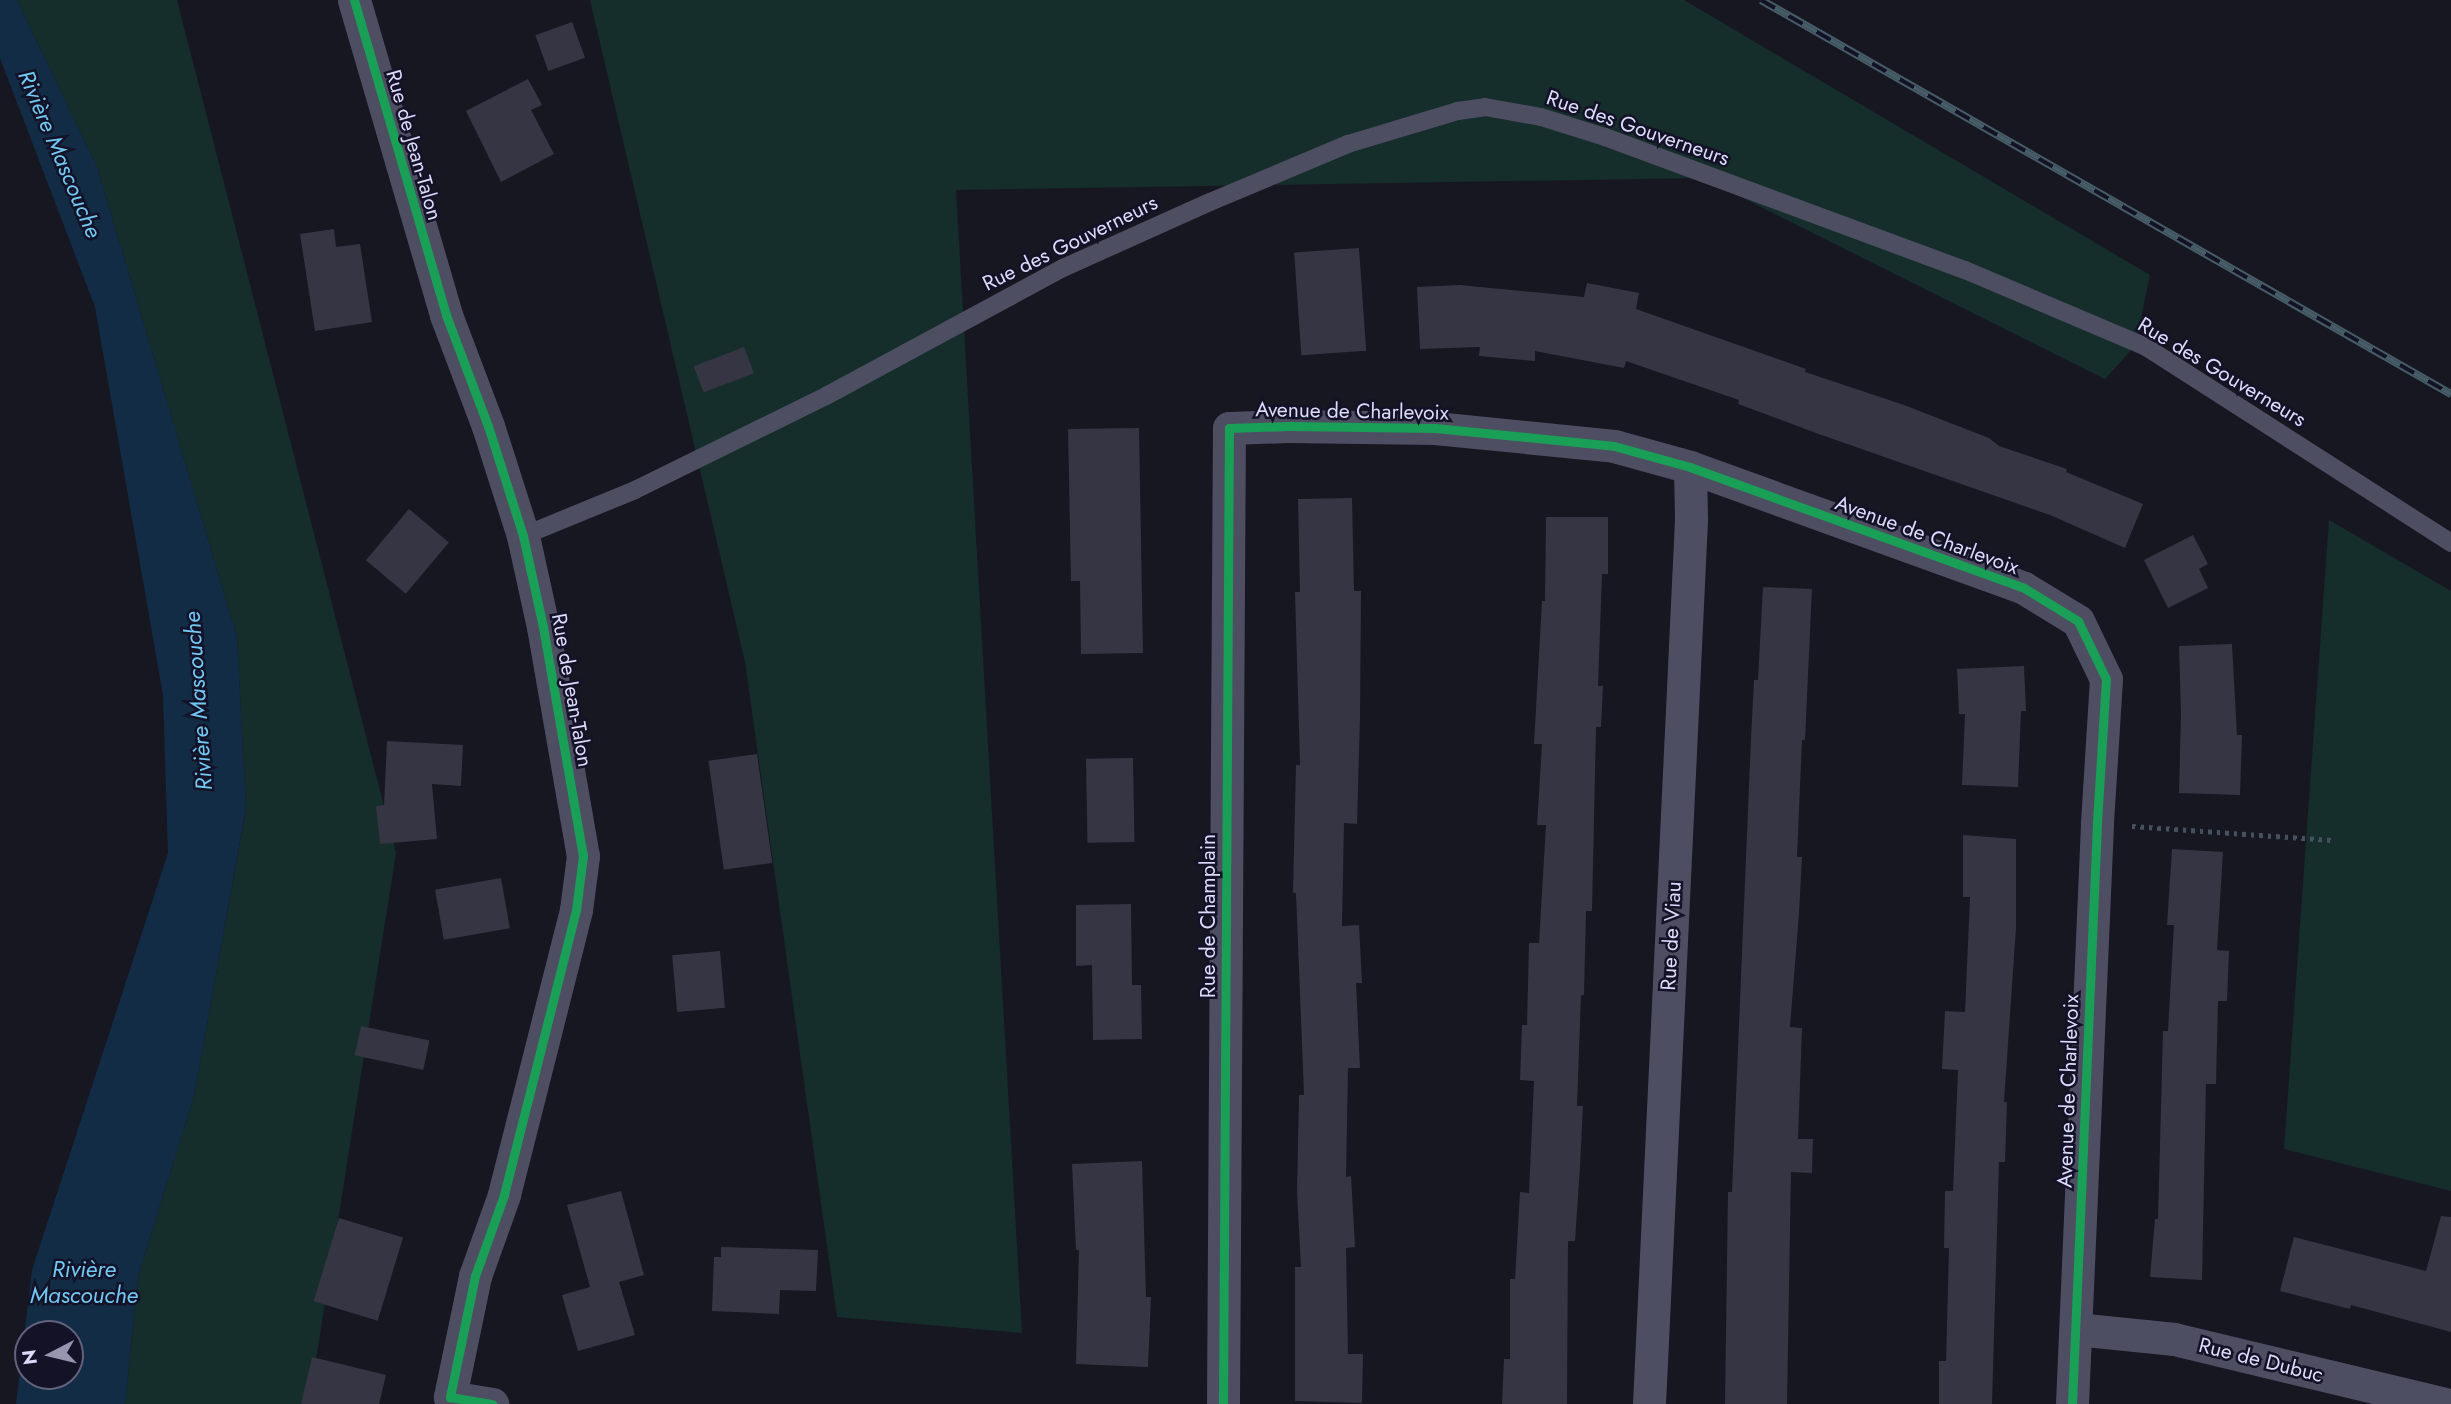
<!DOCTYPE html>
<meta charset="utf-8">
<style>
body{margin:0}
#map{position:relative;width:2451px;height:1404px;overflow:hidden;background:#171722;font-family:Jost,sans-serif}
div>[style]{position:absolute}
.green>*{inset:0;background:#152d2b}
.water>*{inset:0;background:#132c46}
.building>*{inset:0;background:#353544;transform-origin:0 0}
.path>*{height:4.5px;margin-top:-2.25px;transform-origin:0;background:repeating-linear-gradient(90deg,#45525d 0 3.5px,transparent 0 8.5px)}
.service>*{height:18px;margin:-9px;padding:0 9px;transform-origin:9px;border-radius:9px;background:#4d4e62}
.minor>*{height:33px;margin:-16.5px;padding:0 16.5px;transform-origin:16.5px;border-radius:16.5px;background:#4d4e62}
.rail>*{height:8px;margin-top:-4px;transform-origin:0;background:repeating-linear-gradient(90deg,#131227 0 16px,#465d68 0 32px);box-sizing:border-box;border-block:2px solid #465d68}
.cycleway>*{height:9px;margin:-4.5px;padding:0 4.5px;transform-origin:4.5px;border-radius:4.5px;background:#1a9f57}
span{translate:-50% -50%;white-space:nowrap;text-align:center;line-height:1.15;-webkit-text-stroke:5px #131227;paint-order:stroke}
.street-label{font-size:21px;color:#dbdbfc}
.water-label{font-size:23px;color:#71c8f4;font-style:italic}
.north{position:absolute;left:14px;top:1320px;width:70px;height:70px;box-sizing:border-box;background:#131227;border:2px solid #63627c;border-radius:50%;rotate:263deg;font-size:19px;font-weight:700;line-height:28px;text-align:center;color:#dbdbfc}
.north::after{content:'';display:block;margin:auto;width:24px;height:32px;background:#9696b0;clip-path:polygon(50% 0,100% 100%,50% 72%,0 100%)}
</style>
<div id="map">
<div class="green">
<div style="clip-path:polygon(17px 0,177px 0,396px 853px,309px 1404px,125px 1404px,138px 1276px,194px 1096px,246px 809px,237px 637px,97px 167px)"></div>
<div style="clip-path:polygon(590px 0,1684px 0,2150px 275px,2135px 346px,2105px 379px,1703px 178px,956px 190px,1022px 1333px,837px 1317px,745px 662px)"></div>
<div style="clip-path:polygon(2329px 520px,2451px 591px,2451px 1191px,2284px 1149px)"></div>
</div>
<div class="water">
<div style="clip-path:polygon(evenodd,0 0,17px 0,97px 167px,237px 637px,246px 808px,194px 1096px,138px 1276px,125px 1404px,16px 1404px,32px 1270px,168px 853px,163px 695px,95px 307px,0 58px,0 0,28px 1334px,70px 1334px,70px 1376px,28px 1376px,28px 1334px)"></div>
</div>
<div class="building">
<div style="left:572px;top:22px;width:38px;height:39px;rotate:70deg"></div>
<div style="clip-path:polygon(528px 79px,542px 105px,531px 110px,554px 154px,501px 182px,466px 111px)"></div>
<div style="clip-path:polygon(334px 229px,336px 247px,360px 244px,372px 322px,315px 331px,300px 234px)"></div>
<div style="left:1359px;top:248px;width:103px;height:65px;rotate:86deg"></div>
<div style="clip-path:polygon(1587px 283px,1639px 293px,1636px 309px,1806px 369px,1805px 372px,1904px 405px,1989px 438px,1999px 446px,2067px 469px,2066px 472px,2143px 504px,2125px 548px,2050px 515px,1816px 433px,1738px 404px,1739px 400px,1626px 361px,1624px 368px,1535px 351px,1535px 361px,1479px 356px,1480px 347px,1420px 349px,1417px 287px,1460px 285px,1584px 297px)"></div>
<div style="left:744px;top:347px;width:28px;height:54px;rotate:69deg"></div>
<div style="clip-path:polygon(1139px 428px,1143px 653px,1081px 654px,1080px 581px,1071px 581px,1068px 429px)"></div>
<div style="clip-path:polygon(1352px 498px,1354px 591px,1361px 591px,1360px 716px,1357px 824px,1344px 823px,1342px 926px,1359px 925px,1362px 983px,1356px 983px,1360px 1068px,1348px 1068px,1346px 1177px,1351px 1176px,1355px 1247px,1346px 1248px,1348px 1354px,1363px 1354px,1362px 1403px,1295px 1401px,1295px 1267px,1301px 1267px,1297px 1191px,1299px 1095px,1304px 1095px,1296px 893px,1293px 893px,1296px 765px,1300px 765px,1295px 592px,1300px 592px,1298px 499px)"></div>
<div style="left:409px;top:509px;width:52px;height:67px;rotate:40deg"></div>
<div style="clip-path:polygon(1546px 517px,1608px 517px,1608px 574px,1602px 574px,1598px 686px,1603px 686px,1601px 727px,1596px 727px,1592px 911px,1586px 911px,1584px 995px,1581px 995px,1577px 1106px,1583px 1106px,1580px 1167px,1575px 1241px,1568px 1241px,1567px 1404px,1502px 1404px,1504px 1359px,1510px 1359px,1510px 1279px,1515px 1279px,1520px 1192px,1529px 1193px,1534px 1081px,1520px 1080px,1522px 1025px,1527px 1025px,1529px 943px,1539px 943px,1546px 825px,1537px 825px,1542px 744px,1534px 744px,1542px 601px,1545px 601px)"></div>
<div style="clip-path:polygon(2193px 535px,2208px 564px,2199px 569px,2208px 588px,2168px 608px,2144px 560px)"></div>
<div style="clip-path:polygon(1763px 587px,1812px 589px,1805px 740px,1802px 740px,1797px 857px,1802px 857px,1799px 913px,1790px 1027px,1802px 1028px,1798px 1139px,1813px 1139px,1812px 1173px,1791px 1172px,1787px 1404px,1725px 1404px,1728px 1192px,1732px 1192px,1751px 738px,1754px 680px,1758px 680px)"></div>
<div style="clip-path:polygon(2232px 644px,2237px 735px,2242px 735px,2240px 795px,2179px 793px,2181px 712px,2179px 646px)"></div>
<div style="clip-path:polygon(2024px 666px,2026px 711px,2021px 711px,2018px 787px,1962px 785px,1965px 714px,1959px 714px,1957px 669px)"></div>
<div style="clip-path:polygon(387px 741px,463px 745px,461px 786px,432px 784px,437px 839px,380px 844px,376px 806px,384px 805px)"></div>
<div style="left:757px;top:754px;width:110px;height:49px;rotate:82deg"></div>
<div style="left:1133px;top:758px;width:84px;height:47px;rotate:89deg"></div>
<div style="clip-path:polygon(1963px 835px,2016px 839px,2016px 928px,2004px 1102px,2007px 1102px,2005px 1162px,1999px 1162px,1992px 1404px,1939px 1404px,1939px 1361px,1946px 1361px,1949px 1248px,1944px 1248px,1945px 1191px,1953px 1191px,1958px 1070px,1942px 1069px,1945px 1011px,1965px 1012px,1970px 897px,1963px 897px)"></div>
<div style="clip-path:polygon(2172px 849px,2223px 852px,2217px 950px,2229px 951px,2227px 1001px,2218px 1001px,2216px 1084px,2206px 1084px,2202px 1280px,2150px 1277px,2155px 1219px,2158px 1219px,2163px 1031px,2168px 1031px,2174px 925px,2167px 925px)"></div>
<div style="left:501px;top:878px;width:51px;height:67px;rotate:80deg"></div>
<div style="clip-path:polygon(1131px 904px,1132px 985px,1141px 985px,1142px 1039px,1093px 1040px,1092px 965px,1076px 966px,1076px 905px)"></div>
<div style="left:720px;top:951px;width:57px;height:48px;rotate:85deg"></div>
<div style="left:361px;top:1026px;width:70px;height:30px;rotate:12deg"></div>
<div style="clip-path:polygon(1142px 1161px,1146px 1297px,1151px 1297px,1148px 1367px,1076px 1364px,1079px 1250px,1076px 1250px,1072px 1164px)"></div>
<div style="clip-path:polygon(621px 1191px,644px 1275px,619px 1282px,635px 1335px,578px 1351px,562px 1295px,590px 1287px,567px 1205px)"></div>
<div style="clip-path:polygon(2441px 1216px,2451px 1217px,2451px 1332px,2351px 1305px,2350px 1309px,2280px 1291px,2294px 1237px,2426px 1271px)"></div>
<div style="left:339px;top:1218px;width:67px;height:87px;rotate:17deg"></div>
<div style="clip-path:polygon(721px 1247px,818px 1250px,816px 1291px,780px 1290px,779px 1314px,712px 1311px,714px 1257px,721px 1257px)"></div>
<div style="clip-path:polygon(312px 1357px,386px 1375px,379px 1404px,301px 1404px)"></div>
</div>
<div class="path">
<div style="left:2132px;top:826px;width:200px;rotate:4deg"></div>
</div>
<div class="service">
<div style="left:523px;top:536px;width:121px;rotate:-22.3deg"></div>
<div style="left:635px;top:490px;width:213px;rotate:-26.2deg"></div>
<div style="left:826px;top:396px;width:269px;rotate:-28.4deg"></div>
<div style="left:1063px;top:268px;width:161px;rotate:-24.2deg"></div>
<div style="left:1210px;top:202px;width:150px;rotate:-22.8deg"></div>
<div style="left:1348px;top:144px;width:115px;rotate:-16.7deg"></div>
<div style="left:1458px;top:111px;width:27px;rotate:-8deg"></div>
<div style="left:1485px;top:107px;width:57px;rotate:10.1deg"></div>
<div style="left:1541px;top:117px;width:67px;rotate:17.4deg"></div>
<div style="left:1605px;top:137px;width:384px;rotate:20.3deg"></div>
<div style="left:1965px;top:270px;width:197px;rotate:23deg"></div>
<div style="left:2146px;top:347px;width:363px;rotate:32.7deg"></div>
</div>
<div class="minor">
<div style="left:354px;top:0;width:328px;rotate:73.7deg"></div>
<div style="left:446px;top:315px;width:119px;rotate:69.3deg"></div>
<div style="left:488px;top:426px;width:115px;rotate:72.3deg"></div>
<div style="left:523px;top:536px;width:93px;rotate:77.6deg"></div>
<div style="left:543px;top:627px;width:232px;rotate:80.1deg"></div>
<div style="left:583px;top:856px;width:54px;rotate:97.4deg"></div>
<div style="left:576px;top:910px;width:294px;rotate:104.2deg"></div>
<div style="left:504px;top:1195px;width:86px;rotate:109.7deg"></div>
<div style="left:475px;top:1276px;width:124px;rotate:101.7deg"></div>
<div style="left:450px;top:1397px;width:43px;rotate:9.5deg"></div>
<div style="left:2076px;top:1329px;width:99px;rotate:5.8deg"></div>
<div style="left:2174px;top:1339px;width:278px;rotate:13.5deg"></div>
<div style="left:1223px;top:1404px;width:976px;rotate:-89.65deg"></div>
<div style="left:1229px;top:428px;width:60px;rotate:-1.9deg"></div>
<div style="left:1289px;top:426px;width:146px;rotate:0.8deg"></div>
<div style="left:1435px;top:428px;width:180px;rotate:5.7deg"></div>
<div style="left:1614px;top:446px;width:79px;rotate:15.4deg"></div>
<div style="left:1690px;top:467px;width:355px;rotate:19.9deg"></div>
<div style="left:2024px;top:588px;width:63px;rotate:31.4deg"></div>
<div style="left:2078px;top:621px;width:64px;rotate:64.2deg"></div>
<div style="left:2106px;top:679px;width:145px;rotate:93.6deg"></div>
<div style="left:2097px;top:824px;width:581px;rotate:92.47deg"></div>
<div style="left:1649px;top:1404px;width:886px;rotate:-87.28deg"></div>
<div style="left:1691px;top:519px;width:52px;rotate:-91.1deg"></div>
</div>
<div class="rail">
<div style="left:1761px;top:0;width:795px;rotate:29.73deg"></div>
</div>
<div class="cycleway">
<div style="left:354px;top:0;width:328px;rotate:73.7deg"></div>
<div style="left:446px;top:315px;width:119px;rotate:69.3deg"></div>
<div style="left:488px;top:426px;width:115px;rotate:72.3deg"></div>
<div style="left:523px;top:536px;width:93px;rotate:77.6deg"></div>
<div style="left:543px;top:627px;width:232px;rotate:80.1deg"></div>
<div style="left:583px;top:856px;width:54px;rotate:97.4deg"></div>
<div style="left:576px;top:910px;width:294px;rotate:104.2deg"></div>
<div style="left:504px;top:1195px;width:86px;rotate:109.7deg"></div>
<div style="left:475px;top:1276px;width:124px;rotate:101.7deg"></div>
<div style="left:450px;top:1397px;width:43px;rotate:9.5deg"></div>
<div style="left:1223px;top:1404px;width:976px;rotate:-89.65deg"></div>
<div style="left:1229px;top:428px;width:60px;rotate:-1.9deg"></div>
<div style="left:1289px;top:426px;width:146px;rotate:0.8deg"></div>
<div style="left:1435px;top:428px;width:180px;rotate:5.7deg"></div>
<div style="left:1614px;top:446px;width:79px;rotate:15.4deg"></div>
<div style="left:1690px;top:467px;width:355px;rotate:19.9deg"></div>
<div style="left:2024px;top:588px;width:63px;rotate:31.4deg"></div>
<div style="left:2078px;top:621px;width:64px;rotate:64.2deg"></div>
<div style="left:2106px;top:679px;width:145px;rotate:93.6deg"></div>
<div style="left:2097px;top:824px;width:581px;rotate:92.47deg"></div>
</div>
<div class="street-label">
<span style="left:1638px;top:128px;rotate:19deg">Rue des Gouverneurs</span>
<span style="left:414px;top:145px;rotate:74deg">Rue de Jean-Talon</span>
<span style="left:1070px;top:243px;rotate:-26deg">Rue des Gouverneurs</span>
<span style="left:2222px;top:372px;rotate:31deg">Rue des Gouverneurs</span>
<span style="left:1352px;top:411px;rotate:1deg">Avenue de Charlevoix</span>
<span style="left:1927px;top:535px;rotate:20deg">Avenue de Charlevoix</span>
<span style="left:572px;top:690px;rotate:80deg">Rue de Jean-Talon</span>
<span style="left:1208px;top:916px;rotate:-90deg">Rue de Champlain</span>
<span style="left:1671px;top:936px;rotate:-87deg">Rue de Viau</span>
<span style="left:2068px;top:1091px;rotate:-88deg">Avenue de Charlevoix</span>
<span style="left:2261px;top:1360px;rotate:14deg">Rue de Dubuc</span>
</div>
<div class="water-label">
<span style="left:60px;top:154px;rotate:67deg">Rivière Mascouche</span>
<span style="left:198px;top:701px;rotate:-94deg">Rivière Mascouche</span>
<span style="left:84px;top:1282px">Rivière<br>Mascouche</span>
</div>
<div class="north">N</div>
</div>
